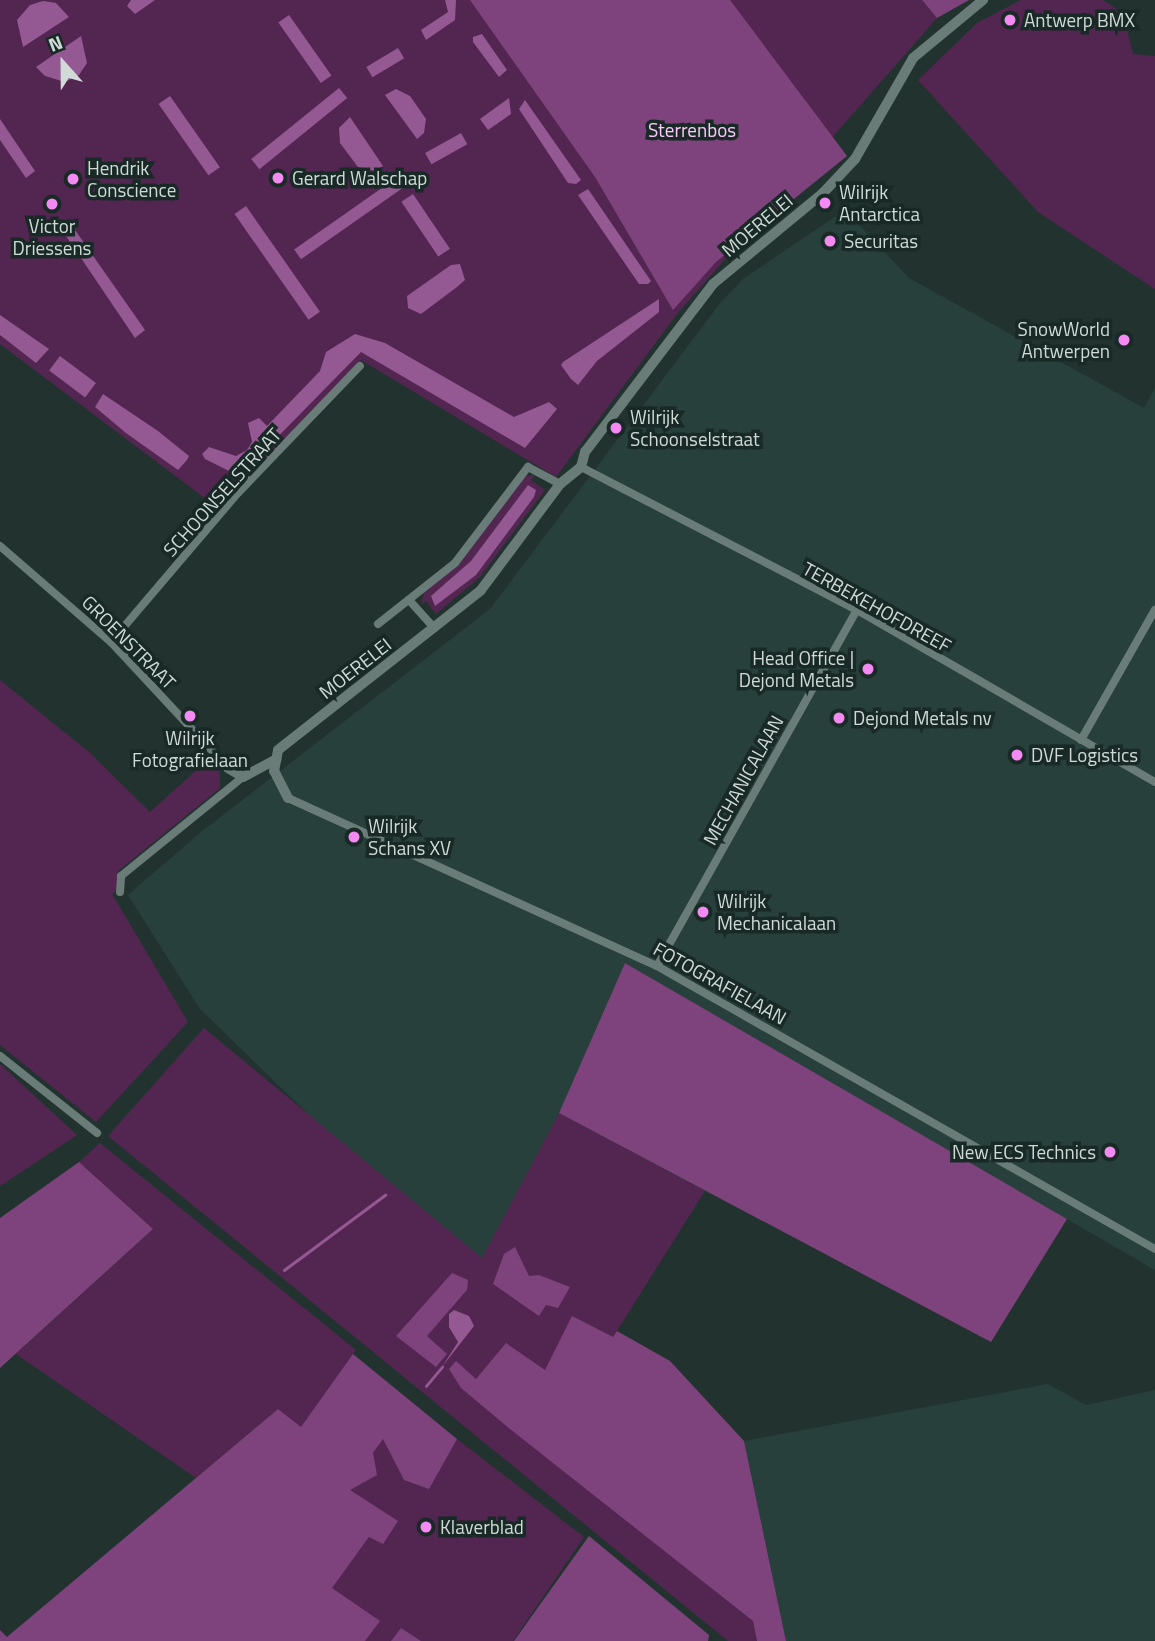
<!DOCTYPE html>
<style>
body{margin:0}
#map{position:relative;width:1155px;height:1641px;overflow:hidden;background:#22332f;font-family:"Titillium Web",sans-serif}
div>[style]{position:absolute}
.built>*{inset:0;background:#27403c}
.green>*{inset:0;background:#532652}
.forest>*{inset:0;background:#7e437d}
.water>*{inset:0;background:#945893;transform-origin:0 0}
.stream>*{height:2.5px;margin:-1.25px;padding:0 1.25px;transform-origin:1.25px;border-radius:1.25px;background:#945893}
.street>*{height:8px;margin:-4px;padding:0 4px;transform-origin:4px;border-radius:4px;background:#697c78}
.secondary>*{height:10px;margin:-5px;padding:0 5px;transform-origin:5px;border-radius:5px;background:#697c78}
.dots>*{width:19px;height:19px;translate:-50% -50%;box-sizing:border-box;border:4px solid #182926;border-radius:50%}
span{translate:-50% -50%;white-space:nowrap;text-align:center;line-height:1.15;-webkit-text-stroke:7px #182926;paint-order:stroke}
.poi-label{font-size:19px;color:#d0dbd8}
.left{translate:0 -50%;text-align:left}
.right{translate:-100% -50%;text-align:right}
.park-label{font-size:19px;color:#fcc9fa}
.street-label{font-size:19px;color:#d0dbd8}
.north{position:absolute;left:28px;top:28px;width:70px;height:70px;-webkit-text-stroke:5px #182926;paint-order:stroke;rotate:339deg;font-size:19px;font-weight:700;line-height:28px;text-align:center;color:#d0dbd8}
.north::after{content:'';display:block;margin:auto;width:24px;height:32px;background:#d0dbd8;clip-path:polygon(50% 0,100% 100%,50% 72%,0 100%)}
</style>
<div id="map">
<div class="built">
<div style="clip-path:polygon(845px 210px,909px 278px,1144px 408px,1155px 388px,1155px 1270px,625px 963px,559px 1113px,483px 1259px,334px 1139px,200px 1009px,128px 895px,201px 832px,490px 609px,721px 302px,743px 279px)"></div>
<div style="clip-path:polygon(1048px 1384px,1086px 1405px,1155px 1390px,1155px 1641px,786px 1641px,744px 1441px)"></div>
</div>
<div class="green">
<div style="clip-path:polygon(0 0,922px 0,937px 18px,677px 314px,556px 477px,361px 360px,218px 508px,0 344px)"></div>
<div style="clip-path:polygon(1021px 0,1103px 0,1115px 8px,1126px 26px,1133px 54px,1155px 56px,1155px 289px,1038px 212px,918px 80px,977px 23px)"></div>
<div style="clip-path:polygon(535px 475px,531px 480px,545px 490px,480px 577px,436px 614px,426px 601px,421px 605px,424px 593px,461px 562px,526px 476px)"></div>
<div style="clip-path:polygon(0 680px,90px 753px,150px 812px,211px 757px,220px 771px,220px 788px,117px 872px,125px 884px,112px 894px,188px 1022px,96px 1122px,0 1045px)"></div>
<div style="clip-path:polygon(evenodd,204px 1028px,482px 1258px,559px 1113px,705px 1191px,613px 1337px,545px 1370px,476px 1379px,461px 1388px,753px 1621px,757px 1641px,728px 1641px,108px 1136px,204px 1028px,452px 1274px,467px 1290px,426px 1336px,396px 1336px,452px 1274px)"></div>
<div style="clip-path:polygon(0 1064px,77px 1135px,0 1186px)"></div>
<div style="clip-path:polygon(100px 1143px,356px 1350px,301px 1428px,278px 1409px,196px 1478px,16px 1354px,153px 1229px,79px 1162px)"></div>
<div style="clip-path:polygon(383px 1438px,404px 1480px,428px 1488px,457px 1439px,584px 1537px,513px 1641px,421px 1641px,401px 1628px,391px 1641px,365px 1641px,379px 1621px,331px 1589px,369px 1537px,397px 1522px,349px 1490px)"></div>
</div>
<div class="forest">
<div style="clip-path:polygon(470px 0,730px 0,847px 156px,716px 262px,673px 310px,595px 177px)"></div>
<div style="clip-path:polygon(922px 0,969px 0,937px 18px)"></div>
<div style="clip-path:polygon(625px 963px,1067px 1219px,991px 1342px,559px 1113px)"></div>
<div style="clip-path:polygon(79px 1162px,153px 1229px,0 1368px,0 1218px)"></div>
<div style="clip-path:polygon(515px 1247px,529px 1276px,539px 1275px,570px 1287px,558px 1308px,546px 1305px,539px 1316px,493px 1284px,504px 1254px)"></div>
<div style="clip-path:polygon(452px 1273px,468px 1280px,467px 1290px,427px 1336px,447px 1354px,436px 1367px,396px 1336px)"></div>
<div style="clip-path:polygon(572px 1316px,613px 1337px,617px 1331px,670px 1361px,744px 1441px,786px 1641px,757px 1641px,753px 1621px,510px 1429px,461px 1388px,449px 1369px,456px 1361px,476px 1379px,506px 1343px,545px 1370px)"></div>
<div style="clip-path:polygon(353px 1354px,457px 1439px,429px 1489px,404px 1480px,383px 1439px,373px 1453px,377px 1475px,350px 1490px,398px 1521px,383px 1544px,369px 1537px,332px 1588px,380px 1621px,365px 1641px,0 1641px,0 1630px,7px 1637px,278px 1409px,301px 1427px)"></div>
<div style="clip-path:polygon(589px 1536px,709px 1635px,708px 1641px,514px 1641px)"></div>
<div style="clip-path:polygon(401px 1628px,421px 1641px,391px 1641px)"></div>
</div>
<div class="water">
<div style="clip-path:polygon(131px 0,155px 0,135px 14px,127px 6px)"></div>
<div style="clip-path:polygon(445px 0,456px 0,455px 20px,426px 40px,421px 30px,448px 12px)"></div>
<div style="clip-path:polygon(43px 1px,56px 3px,69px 17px,23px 47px,17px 20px,30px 5px)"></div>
<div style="left:289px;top:15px;width:74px;height:13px;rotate:55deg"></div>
<div style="clip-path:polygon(482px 34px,507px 70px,499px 77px,473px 42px,473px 37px)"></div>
<div style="clip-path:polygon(81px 36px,87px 63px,79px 75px,65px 82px,45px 76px,36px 67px)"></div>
<div style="left:398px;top:48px;width:12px;height:37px;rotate:59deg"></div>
<div style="left:339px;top:88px;width:13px;height:113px;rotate:51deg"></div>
<div style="clip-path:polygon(396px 89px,410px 96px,426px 119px,424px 133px,417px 139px,385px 95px)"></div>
<div style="left:170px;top:96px;width:87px;height:14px;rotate:55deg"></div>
<div style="clip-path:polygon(509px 98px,511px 114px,488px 130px,480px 119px)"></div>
<div style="clip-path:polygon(525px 100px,581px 180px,576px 184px,568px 183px,519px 109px)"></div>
<div style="clip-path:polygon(350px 117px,383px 166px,375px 171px,358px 167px,340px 143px,339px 128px)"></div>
<div style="clip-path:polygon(0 119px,35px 171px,26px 178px,0 140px)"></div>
<div style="left:461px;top:133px;width:13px;height:41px;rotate:61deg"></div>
<div style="left:399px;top:176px;width:12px;height:128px;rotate:55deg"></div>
<div style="clip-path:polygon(588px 189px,651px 281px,648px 284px,639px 284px,578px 195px)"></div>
<div style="left:413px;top:194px;width:66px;height:14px;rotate:56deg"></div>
<div style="left:246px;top:206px;width:129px;height:14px;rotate:55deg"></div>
<div style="clip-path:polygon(68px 220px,145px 330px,135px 338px,60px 227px,59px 223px)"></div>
<div style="clip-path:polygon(460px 264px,465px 280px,457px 287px,421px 314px,408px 308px,407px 296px,451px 265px)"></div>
<div style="clip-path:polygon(659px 299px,659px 312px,597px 361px,578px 385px,571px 379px,561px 365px,563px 362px)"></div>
<div style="clip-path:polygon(0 315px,49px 349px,36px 363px,0 335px)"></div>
<div style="clip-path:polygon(355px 334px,385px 343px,514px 417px,549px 402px,557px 409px,525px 448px,361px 352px,247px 468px,229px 471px,205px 459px,202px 454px,209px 447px,236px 456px,247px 450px,252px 442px,248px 423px,259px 418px,267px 426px,320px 371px,326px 352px)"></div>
<div style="left:60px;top:356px;width:45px;height:18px;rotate:37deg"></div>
<div style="clip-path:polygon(103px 394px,158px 431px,189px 456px,187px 460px,178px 470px,126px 433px,95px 407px)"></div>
<div style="clip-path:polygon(528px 485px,536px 490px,534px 497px,476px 575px,435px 606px,431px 596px,471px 561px)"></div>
<div style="clip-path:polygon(454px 1310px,469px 1316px,474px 1326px,442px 1367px,458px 1342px,449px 1327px,449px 1314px)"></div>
</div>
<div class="stream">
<div style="left:284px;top:1270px;width:126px;rotate:-36.6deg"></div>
<div style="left:426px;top:1386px;width:25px;rotate:-50deg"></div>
</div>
<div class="street">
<div style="left:581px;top:467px;width:311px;rotate:27.4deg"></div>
<div style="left:857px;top:610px;width:344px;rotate:30deg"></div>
<div style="left:0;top:546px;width:147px;rotate:40.9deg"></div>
<div style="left:111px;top:642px;width:172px;rotate:47.1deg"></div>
<div style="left:409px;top:600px;width:38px;rotate:48deg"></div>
<div style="left:378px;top:624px;width:98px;rotate:-38.4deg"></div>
<div style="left:455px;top:563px;width:121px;rotate:-52.8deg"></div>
<div style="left:528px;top:467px;width:36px;rotate:28deg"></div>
<div style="left:111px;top:642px;width:196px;rotate:-49.6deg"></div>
<div style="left:238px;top:493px;width:176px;rotate:-46.2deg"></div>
<div style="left:1081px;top:740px;width:150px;rotate:-60.4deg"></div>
<div style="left:288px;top:798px;width:405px;rotate:24.5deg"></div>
<div style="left:657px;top:966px;width:573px;rotate:29.61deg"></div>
<div style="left:120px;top:892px;width:16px;rotate:-86deg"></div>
<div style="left:121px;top:876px;width:157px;rotate:-39.1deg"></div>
<div style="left:657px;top:966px;width:408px;rotate:-60.7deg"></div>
<div style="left:0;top:1056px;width:124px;rotate:38.4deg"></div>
</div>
<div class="secondary">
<div style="left:228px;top:768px;width:17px;rotate:31deg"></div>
<div style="left:243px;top:777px;width:38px;rotate:-28deg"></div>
<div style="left:288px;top:798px;width:30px;rotate:-117deg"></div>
<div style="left:274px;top:771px;width:21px;rotate:-79deg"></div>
<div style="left:278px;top:750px;width:258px;rotate:-38.2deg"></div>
<div style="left:481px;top:590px;width:132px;rotate:-53.3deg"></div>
<div style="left:560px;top:484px;width:27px;rotate:-39deg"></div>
<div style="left:581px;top:467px;width:16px;rotate:-75deg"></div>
<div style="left:585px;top:452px;width:211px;rotate:-52.7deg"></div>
<div style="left:713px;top:284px;width:143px;rotate:-39.6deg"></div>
<div style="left:823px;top:193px;width:47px;rotate:-46.7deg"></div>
<div style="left:855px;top:159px;width:116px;rotate:-60.1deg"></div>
<div style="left:913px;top:58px;width:91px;rotate:-39.6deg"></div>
</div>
<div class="dots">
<div style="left:1010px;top:20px;background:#f38af2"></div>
<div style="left:278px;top:178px;background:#f38af2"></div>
<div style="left:73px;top:179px;background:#f38af2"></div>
<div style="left:825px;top:203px;background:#f38af2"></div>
<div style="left:52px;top:204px;background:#f38af2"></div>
<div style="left:830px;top:241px;background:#f38af2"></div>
<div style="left:1124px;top:340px;background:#f38af2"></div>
<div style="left:616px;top:428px;background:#f38af2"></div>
<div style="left:868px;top:669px;background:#f38af2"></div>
<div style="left:190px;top:716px;background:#f38af2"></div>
<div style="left:839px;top:718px;background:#f38af2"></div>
<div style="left:1017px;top:755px;background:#f38af2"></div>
<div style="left:354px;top:837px;background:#f38af2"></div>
<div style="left:703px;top:912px;background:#f38af2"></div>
<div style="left:1110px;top:1152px;background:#f38af2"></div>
<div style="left:426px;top:1527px;background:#f38af2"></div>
</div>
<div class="poi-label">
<span class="left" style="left:1024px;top:20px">Antwerp BMX</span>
<span class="left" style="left:87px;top:179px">Hendrik<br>Conscience</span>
<span class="left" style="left:292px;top:178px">Gerard Walschap</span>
<span class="left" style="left:839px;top:203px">Wilrijk<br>Antarctica</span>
<span style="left:52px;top:237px">Victor<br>Driessens</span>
<span class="left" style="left:844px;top:241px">Securitas</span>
<span class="right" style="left:1110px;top:340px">SnowWorld<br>Antwerpen</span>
<span class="left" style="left:630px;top:428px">Wilrijk<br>Schoonselstraat</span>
<span class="right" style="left:854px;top:669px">Head Office |<br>Dejond Metals</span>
<span class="left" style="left:853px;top:718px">Dejond Metals nv</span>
<span style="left:190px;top:749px">Wilrijk<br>Fotografielaan</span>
<span class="left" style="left:1031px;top:755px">DVF Logistics</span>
<span class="left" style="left:368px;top:837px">Wilrijk<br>Schans XV</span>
<span class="left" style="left:717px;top:912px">Wilrijk<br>Mechanicalaan</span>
<span class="right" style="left:1096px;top:1152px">New ECS Technics</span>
<span class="left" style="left:440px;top:1527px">Klaverblad</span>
</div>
<div class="park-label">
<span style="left:692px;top:130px">Sterrenbos</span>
</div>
<div class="street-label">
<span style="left:757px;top:225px;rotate:-40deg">MOERELEI</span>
<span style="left:222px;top:492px;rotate:-48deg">SCHOONSELSTRAAT</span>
<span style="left:877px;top:607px;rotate:29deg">TERBEKEHOFDREEF</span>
<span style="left:129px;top:642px;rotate:45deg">GROENSTRAAT</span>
<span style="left:355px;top:668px;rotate:-38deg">MOERELEI</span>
<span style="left:743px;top:780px;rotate:-61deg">MECHANICALAAN</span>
<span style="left:720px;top:983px;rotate:29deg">FOTOGRAFIELAAN</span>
</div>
<div class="north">N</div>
</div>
